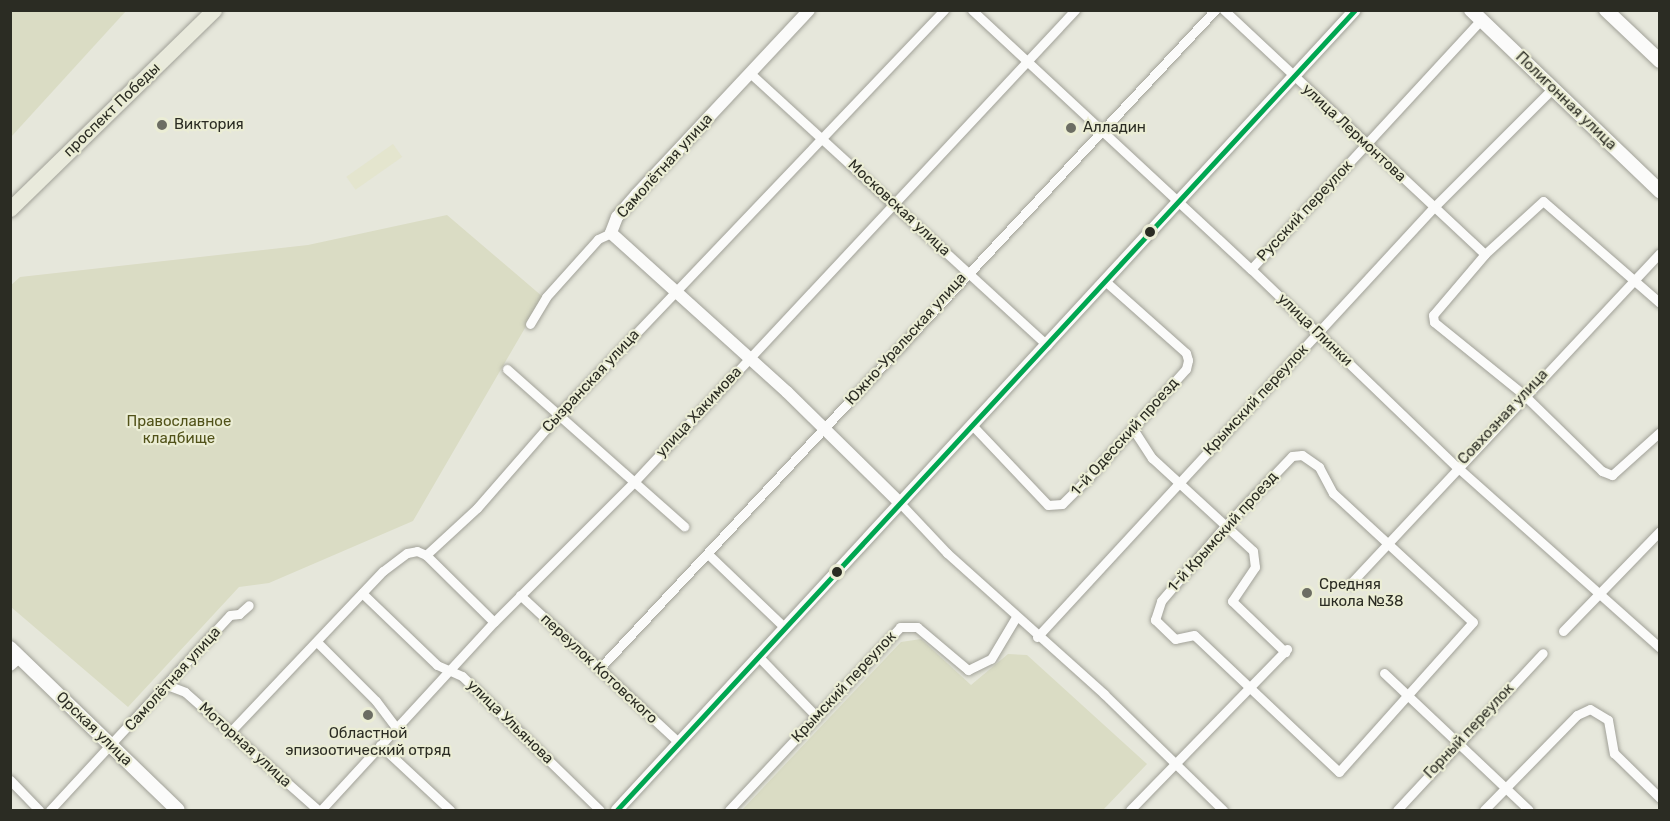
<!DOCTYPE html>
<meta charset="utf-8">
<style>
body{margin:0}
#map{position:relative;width:1670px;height:821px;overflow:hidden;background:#e6e7db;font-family:Rubik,sans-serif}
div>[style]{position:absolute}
.built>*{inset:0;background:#e4e5ce;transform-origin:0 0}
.green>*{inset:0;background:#dadcc4}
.roads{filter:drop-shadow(0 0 2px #a1a198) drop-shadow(0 0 2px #a1a198)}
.minor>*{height:9px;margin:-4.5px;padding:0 4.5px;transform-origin:4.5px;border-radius:4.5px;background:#fbfbfa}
.tertiary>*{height:12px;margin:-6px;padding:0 6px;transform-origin:6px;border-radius:6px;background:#fbfbfa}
.secondary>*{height:14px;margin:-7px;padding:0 7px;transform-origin:7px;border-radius:7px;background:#fbfbfa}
.primary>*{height:15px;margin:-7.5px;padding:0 7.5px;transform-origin:7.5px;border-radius:7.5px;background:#e9eadc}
.bus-1>*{height:4.5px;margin:-2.25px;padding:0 2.25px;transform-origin:2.25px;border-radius:2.25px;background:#00a651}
.dots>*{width:16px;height:16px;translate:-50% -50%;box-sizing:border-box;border:3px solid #ebedd5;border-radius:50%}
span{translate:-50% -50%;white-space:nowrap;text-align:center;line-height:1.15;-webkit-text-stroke:4.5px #ebedd5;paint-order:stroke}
.street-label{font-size:15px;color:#2b2c23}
.poi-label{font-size:15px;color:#2b2c23}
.left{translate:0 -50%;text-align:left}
.park-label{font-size:15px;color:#515219}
.frame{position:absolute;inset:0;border:12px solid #2b2c23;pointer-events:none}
</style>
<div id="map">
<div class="built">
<div style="left:393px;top:144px;width:16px;height:57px;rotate:55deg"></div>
</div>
<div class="green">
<div style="clip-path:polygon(11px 10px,126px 11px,11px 137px,10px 11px)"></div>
<div style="clip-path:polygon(447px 215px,543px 297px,413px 521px,269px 583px,239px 587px,128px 707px,11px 607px,10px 286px,20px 277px,308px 245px)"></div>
<div style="clip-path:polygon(921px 639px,971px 685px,1008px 654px,1027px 655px,1147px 764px,1103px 810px,742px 810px,901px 642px)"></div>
</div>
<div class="roads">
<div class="minor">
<div style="left:972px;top:10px;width:381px;rotate:42.9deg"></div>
<div style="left:1251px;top:269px;width:284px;rotate:43.9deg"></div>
<div style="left:1456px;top:466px;width:273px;rotate:41.7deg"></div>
<div style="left:1224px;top:10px;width:357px;rotate:43.1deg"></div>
<div style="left:750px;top:73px;width:403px;rotate:42.5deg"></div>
<div style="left:1251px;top:269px;width:339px;rotate:-47.3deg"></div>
<div style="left:1660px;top:303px;width:155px;rotate:-138.9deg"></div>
<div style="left:1543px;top:201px;width:79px;rotate:137.6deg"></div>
<div style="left:1485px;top:254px;width:80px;rotate:130.4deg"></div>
<div style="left:1433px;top:315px;width:7px;rotate:82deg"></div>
<div style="left:1434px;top:322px;width:116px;rotate:39deg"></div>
<div style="left:1524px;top:395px;width:109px;rotate:44.3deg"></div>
<div style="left:1602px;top:471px;width:11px;rotate:22deg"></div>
<div style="left:1612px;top:475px;width:64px;rotate:-41.9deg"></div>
<div style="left:530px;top:324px;width:31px;rotate:-59deg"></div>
<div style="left:546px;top:297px;width:78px;rotate:-48.1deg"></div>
<div style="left:598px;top:239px;width:14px;rotate:-25deg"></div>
<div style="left:507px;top:369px;width:237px;rotate:41.6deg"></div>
<div style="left:972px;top:425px;width:110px;rotate:46.5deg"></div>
<div style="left:1048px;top:505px;width:14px;rotate:-4deg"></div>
<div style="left:1062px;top:504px;width:38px;rotate:-45deg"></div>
<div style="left:1089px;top:477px;width:145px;rotate:-48.1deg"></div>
<div style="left:1186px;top:369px;width:9px;rotate:-77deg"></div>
<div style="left:1188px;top:360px;width:7px;rotate:-106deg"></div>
<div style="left:1186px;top:353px;width:107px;rotate:-138.4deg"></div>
<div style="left:1133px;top:429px;width:35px;rotate:57deg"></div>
<div style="left:1152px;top:458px;width:137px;rotate:42.6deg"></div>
<div style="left:1253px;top:551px;width:16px;rotate:83deg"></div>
<div style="left:1255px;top:567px;width:41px;rotate:124.1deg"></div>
<div style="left:1232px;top:601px;width:74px;rotate:43.9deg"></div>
<div style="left:1302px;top:455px;width:21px;rotate:35deg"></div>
<div style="left:1319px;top:467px;width:30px;rotate:62deg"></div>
<div style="left:1333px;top:493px;width:190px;rotate:42.7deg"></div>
<div style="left:1473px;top:622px;width:201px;rotate:131.8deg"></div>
<div style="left:1339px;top:772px;width:199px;rotate:-136.6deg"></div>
<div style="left:1194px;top:635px;width:19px;rotate:168deg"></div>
<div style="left:1175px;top:639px;width:28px;rotate:-136deg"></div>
<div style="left:1155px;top:620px;width:20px;rotate:-72deg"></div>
<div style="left:1161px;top:601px;width:100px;rotate:-49.5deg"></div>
<div style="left:1226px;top:525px;width:95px;rotate:-46.3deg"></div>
<div style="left:1292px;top:456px;width:10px;rotate:-6deg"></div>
<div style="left:899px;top:502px;width:70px;rotate:46.7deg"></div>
<div style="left:947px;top:553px;width:211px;rotate:41.9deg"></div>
<div style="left:1104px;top:694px;width:166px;rotate:44.3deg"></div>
<div style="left:426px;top:555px;width:95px;rotate:44.6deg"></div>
<div style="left:709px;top:555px;width:104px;rotate:43.8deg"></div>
<div style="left:1350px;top:584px;width:453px;rotate:-46.9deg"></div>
<div style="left:362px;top:593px;width:104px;rotate:43.8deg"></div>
<div style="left:437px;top:665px;width:27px;rotate:24deg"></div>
<div style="left:462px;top:676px;width:192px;rotate:44.2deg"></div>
<div style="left:520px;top:595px;width:216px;rotate:42.9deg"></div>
<div style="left:1563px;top:631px;width:139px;rotate:-45.9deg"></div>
<div style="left:1037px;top:637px;width:585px;rotate:-47.29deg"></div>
<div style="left:1434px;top:207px;width:168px;rotate:-45deg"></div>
<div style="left:317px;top:642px;width:83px;rotate:45deg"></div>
<div style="left:376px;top:701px;width:34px;rotate:53deg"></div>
<div style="left:757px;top:655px;width:86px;rotate:45.9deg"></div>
<div style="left:10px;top:666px;width:13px;rotate:-42deg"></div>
<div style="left:599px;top:669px;width:902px;rotate:-46.93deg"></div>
<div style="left:1384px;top:673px;width:199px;rotate:43.4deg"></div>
<div style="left:167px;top:685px;width:19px;rotate:21deg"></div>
<div style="left:185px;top:692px;width:178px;rotate:41.6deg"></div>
<div style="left:231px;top:731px;width:221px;rotate:-46.5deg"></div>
<div style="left:383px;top:571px;width:30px;rotate:-37deg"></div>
<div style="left:407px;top:553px;width:10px;rotate:-11deg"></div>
<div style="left:417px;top:551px;width:10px;rotate:24deg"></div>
<div style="left:426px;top:555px;width:69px;rotate:-42.7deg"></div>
<div style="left:477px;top:508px;width:126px;rotate:-48.9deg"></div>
<div style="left:560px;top:413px;width:557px;rotate:-46.38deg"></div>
<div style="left:380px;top:745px;width:96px;rotate:42.9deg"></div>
<div style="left:10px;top:780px;width:42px;rotate:46deg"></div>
<div style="left:50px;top:810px;width:265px;rotate:-47.3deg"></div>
<div style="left:230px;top:615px;width:9px;rotate:-6deg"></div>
<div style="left:239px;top:614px;width:13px;rotate:-42deg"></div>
<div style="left:321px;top:810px;width:255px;rotate:-47.4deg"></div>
<div style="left:494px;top:622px;width:199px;rotate:-45deg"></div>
<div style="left:635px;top:481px;width:645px;rotate:-46.95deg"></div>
<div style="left:729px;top:810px;width:250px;rotate:-46.9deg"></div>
<div style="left:900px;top:627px;width:17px"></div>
<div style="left:917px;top:627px;width:67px;rotate:40.1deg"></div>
<div style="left:968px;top:670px;width:25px;rotate:-26deg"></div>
<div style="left:991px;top:659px;width:49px;rotate:-59.2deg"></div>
<div style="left:1130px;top:810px;width:225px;rotate:-45.7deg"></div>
<div style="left:1397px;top:810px;width:214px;rotate:-47.1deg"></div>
<div style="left:1484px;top:810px;width:133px;rotate:-45.6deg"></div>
<div style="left:1577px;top:715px;width:14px;rotate:-25deg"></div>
<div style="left:1590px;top:709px;width:21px;rotate:31deg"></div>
<div style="left:1608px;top:720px;width:34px;rotate:80deg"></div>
<div style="left:1614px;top:753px;width:64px;rotate:44.4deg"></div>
</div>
<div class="tertiary">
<div style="left:809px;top:10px;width:252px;rotate:133.1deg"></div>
<div style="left:637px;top:194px;width:30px;rotate:131deg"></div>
<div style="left:617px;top:217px;width:17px;rotate:111deg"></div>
<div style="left:611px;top:233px;width:237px;rotate:42.1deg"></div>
<div style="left:787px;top:392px;width:157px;rotate:44.5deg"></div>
<div style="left:617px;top:810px;width:1088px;rotate:-47.31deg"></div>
</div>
<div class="secondary">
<div style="left:1471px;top:10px;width:262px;rotate:43.8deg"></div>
<div style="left:1606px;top:10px;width:74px;rotate:43.4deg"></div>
<div style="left:10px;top:648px;width:233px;rotate:44deg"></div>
</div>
<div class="primary">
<div style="left:10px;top:209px;width:285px;rotate:-44.3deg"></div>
</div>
</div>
<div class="bus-1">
<div style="left:617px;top:810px;width:1088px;rotate:-47.31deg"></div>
</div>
<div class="dots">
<div style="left:162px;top:125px;background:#6c6d63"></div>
<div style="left:1071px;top:128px;background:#6c6d63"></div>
<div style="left:1150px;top:232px;background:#2b2c23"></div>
<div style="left:837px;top:572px;background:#2b2c23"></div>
<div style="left:1307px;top:593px;background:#6c6d63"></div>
<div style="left:368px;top:715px;background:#6c6d63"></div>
</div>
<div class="street-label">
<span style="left:1566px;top:101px;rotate:44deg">Полигонная улица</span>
<span style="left:112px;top:110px;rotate:-44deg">проспект Победы</span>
<span style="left:1354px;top:133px;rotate:43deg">улица Лермонтова</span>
<span style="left:665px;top:166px;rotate:-48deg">Самолётная улица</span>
<span style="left:899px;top:208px;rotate:43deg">Московская улица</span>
<span style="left:1305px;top:211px;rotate:-47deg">Русский переулок</span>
<span style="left:1315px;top:330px;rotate:44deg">улица Глинки</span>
<span style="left:906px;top:339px;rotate:-48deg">Южно-Уральская улица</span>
<span style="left:591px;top:381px;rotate:-47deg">Сызранская улица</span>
<span style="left:1256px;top:400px;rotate:-47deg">Крымский переулок</span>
<span style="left:699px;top:412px;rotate:-47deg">улица Хакимова</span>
<span style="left:1503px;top:417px;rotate:-47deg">Совхозная улица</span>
<span style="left:1125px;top:437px;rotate:-48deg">1-й Одесский проезд</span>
<span style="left:1223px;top:532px;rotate:-48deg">1-й Крымский проезд</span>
<span style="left:599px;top:669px;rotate:43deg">переулок Котовского</span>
<span style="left:173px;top:679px;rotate:-48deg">Самолётная улица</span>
<span style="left:844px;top:687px;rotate:-47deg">Крымский переулок</span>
<span style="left:510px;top:722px;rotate:44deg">улица Ульянова</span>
<span style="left:94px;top:729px;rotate:44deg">Орская улица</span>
<span style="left:1469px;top:731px;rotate:-47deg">Горный переулок</span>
<span style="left:245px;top:745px;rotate:42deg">Моторная улица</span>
</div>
<div class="poi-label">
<span class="left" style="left:174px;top:125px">Виктория</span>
<span class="left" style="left:1083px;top:128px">Алладин</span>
<span class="left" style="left:1319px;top:593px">Средняя<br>школа №38</span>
<span style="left:368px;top:742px">Областной<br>эпизоотический отряд</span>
</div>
<div class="park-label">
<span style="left:179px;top:430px">Православное<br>кладбище</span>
</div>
<div class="frame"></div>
</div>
